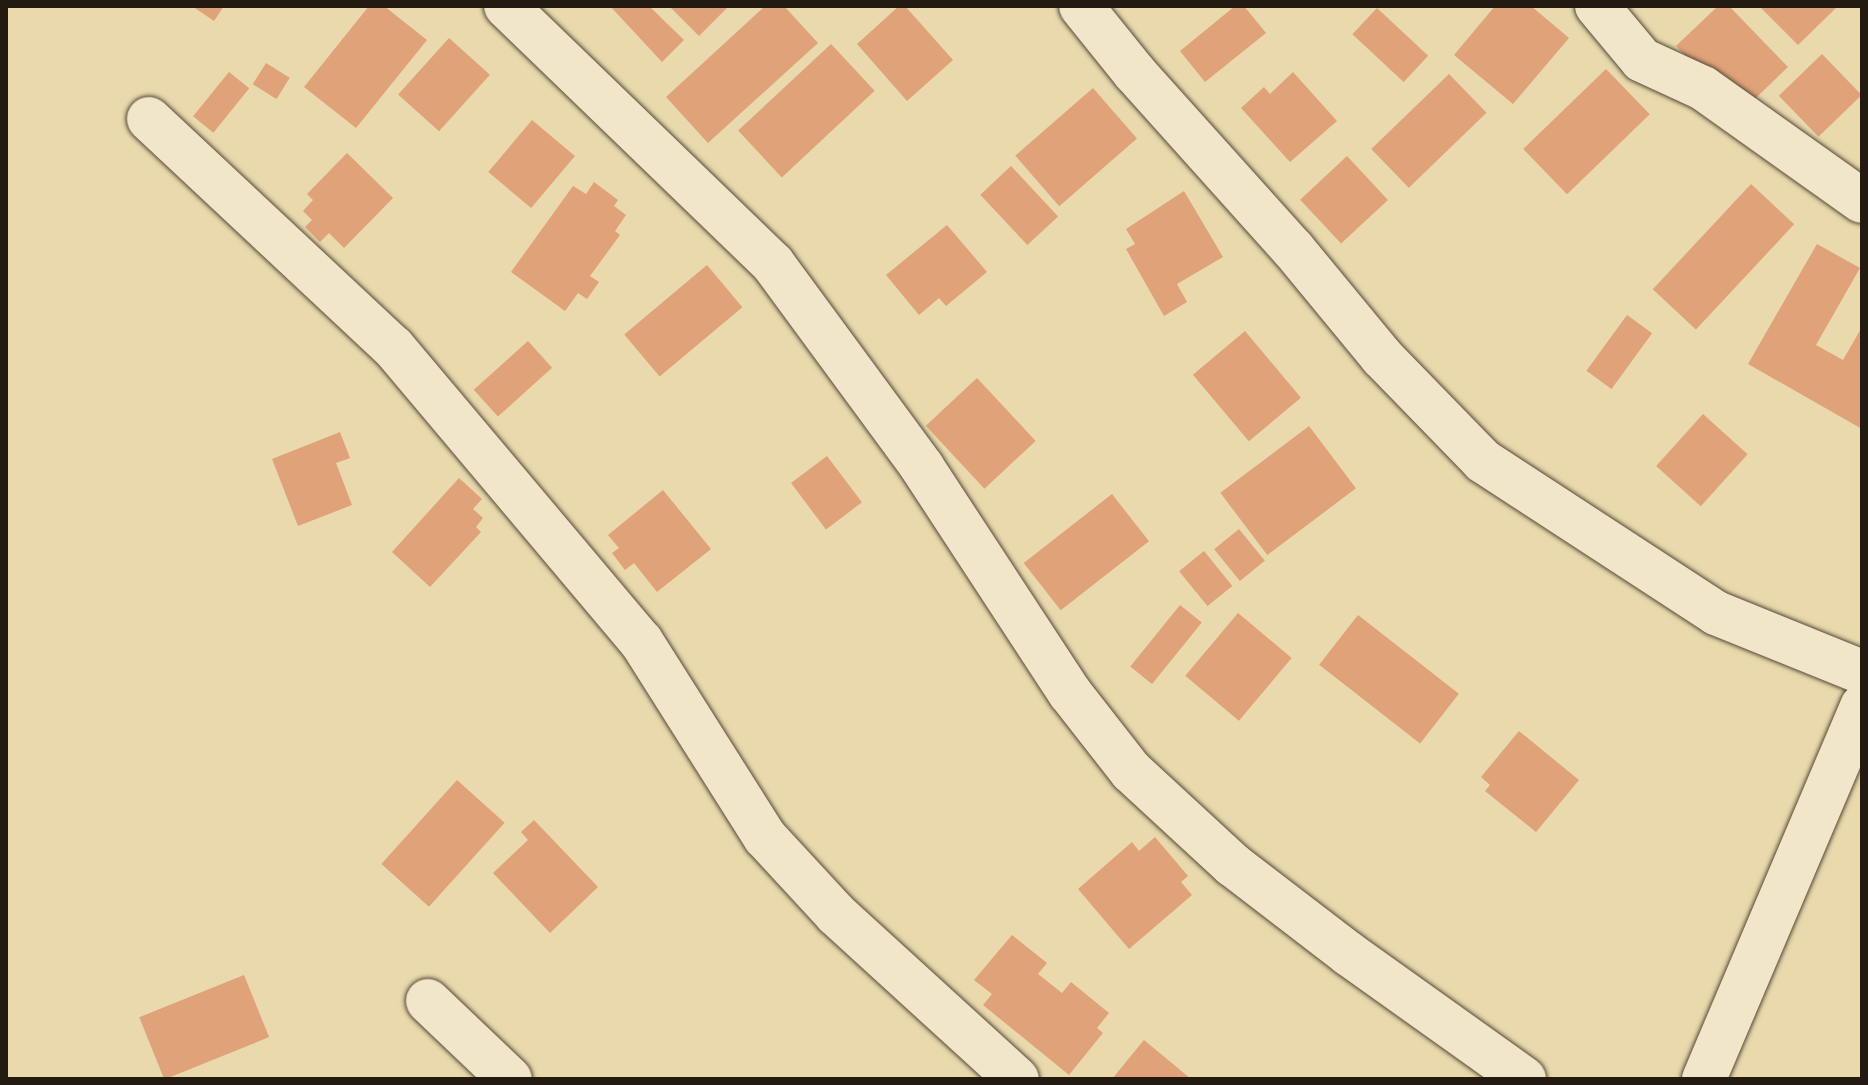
<!DOCTYPE html>
<style>
body{margin:0}
#map{position:relative;width:1868px;height:1085px;overflow:hidden;background:#e9d9ac;font-family:"Sorts Mill Goudy",serif}
div>[style]{position:absolute}
.building>*{inset:0;background:#e0a278;transform-origin:0 0}
.roads{filter:drop-shadow(0 0 2px #544a38) drop-shadow(0 0 2px #544a38)}
.minor>*{height:44px;margin:-22px;padding:0 22px;transform-origin:22px;border-radius:22px;background:#f1e6c9}
span{translate:-50% -50%;white-space:nowrap;text-align:center;line-height:1.15;-webkit-text-stroke:6px #f1e6c9;paint-order:stroke}
.frame{position:absolute;inset:0;border:8px solid #231b11;pointer-events:none}
</style>
<div id="map">
<div class="building">
<div style="clip-path:polygon(192px 6px,224px 6px,214px 21px)"></div>
<div style="clip-path:polygon(369px 6px,384px 6px,427px 40px,356px 128px,304px 87px)"></div>
<div style="clip-path:polygon(610px 6px,649px 6px,684px 40px,662px 62px)"></div>
<div style="clip-path:polygon(669px 6px,729px 6px,699px 36px)"></div>
<div style="clip-path:polygon(765px 6px,784px 6px,818px 43px,708px 143px,666px 97px)"></div>
<div style="clip-path:polygon(899px 6px,905px 6px,953px 60px,907px 101px,857px 44px)"></div>
<div style="clip-path:polygon(1235px 6px,1244px 6px,1266px 33px,1205px 82px,1180px 51px)"></div>
<div style="clip-path:polygon(1495px 6px,1531px 6px,1569px 38px,1513px 104px,1454px 55px)"></div>
<div style="clip-path:polygon(1718px 6px,1729px 6px,1788px 67px,1740px 113px,1676px 46px)"></div>
<div style="clip-path:polygon(1759px 6px,1838px 6px,1798px 45px)"></div>
<div style="left:1377px;top:8px;width:70px;height:36px;rotate:43deg"></div>
<div style="left:449px;top:38px;width:55px;height:76px;rotate:42deg"></div>
<div style="left:831px;top:44px;width:64px;height:127px;rotate:47deg"></div>
<div style="left:1822px;top:54px;width:57px;height:60px;rotate:46deg"></div>
<div style="left:266px;top:63px;width:28px;height:25px;rotate:32deg"></div>
<div style="left:1606px;top:69px;width:63px;height:115px;rotate:46deg"></div>
<div style="left:229px;top:72px;width:26px;height:57px;rotate:39deg"></div>
<div style="clip-path:polygon(1293px 72px,1337px 121px,1290px 162px,1241px 108px,1264px 87px,1270px 94px)"></div>
<div style="left:1449px;top:74px;width:54px;height:108px;rotate:46deg"></div>
<div style="left:1093px;top:88px;width:67px;height:103px;rotate:49deg"></div>
<div style="left:532px;top:120px;width:56px;height:68px;rotate:40deg"></div>
<div style="clip-path:polygon(347px 153px,393px 198px,344px 248px,329px 233px,320px 242px,305px 227px,312px 220px,303px 211px,313px 200px,307px 194px)"></div>
<div style="left:1347px;top:156px;width:60px;height:64px;rotate:47deg"></div>
<div style="left:1011px;top:166px;width:69px;height:42px;rotate:47deg"></div>
<div style="clip-path:polygon(594px 182px,618px 200px,614px 206px,626px 215px,615px 231px,620px 235px,590px 276px,599px 282px,587px 299px,578px 293px,565px 311px,511px 272px,573px 186px,586px 194px)"></div>
<div style="left:1751px;top:184px;width:59px;height:144px;rotate:43deg"></div>
<div style="clip-path:polygon(1184px 191px,1223px 257px,1177px 284px,1187px 302px,1164px 316px,1126px 249px,1135px 244px,1126px 229px)"></div>
<div style="clip-path:polygon(947px 225px,987px 272px,946px 306px,939px 298px,919px 315px,886px 275px)"></div>
<div style="clip-path:polygon(1817px 244px,1860px 268px,1816px 345px,1843px 360px,1862px 327px,1862px 429px,1748px 364px)"></div>
<div style="left:707px;top:265px;width:55px;height:108px;rotate:50deg"></div>
<div style="left:1627px;top:315px;width:31px;height:69px;rotate:36deg"></div>
<div style="left:1245px;top:331px;width:87px;height:68px;rotate:50deg"></div>
<div style="left:528px;top:341px;width:36px;height:73px;rotate:48deg"></div>
<div style="left:977px;top:378px;width:86px;height:70px;rotate:47deg"></div>
<div style="left:1703px;top:414px;width:60px;height:70px;rotate:42deg"></div>
<div style="left:1309px;top:426px;width:78px;height:111px;rotate:53deg"></div>
<div style="clip-path:polygon(340px 432px,350px 458px,336px 463px,352px 505px,298px 526px,272px 459px)"></div>
<div style="left:827px;top:456px;width:58px;height:45px;rotate:53deg"></div>
<div style="clip-path:polygon(459px 478px,482px 499px,473px 509px,483px 518px,476px 527px,481px 532px,430px 587px,392px 552px)"></div>
<div style="clip-path:polygon(663px 490px,711px 549px,657px 592px,634px 563px,625px 570px,612px 553px,619px 548px,608px 535px)"></div>
<div style="left:1112px;top:494px;width:60px;height:112px;rotate:52deg"></div>
<div style="left:1239px;top:529px;width:41px;height:32px;rotate:51deg"></div>
<div style="left:1204px;top:551px;width:45px;height:32px;rotate:51deg"></div>
<div style="left:1180px;top:605px;width:28px;height:79px;rotate:39deg"></div>
<div style="left:1238px;top:613px;width:70px;height:82px;rotate:40deg"></div>
<div style="left:1358px;top:615px;width:128px;height:63px;rotate:38deg"></div>
<div style="clip-path:polygon(1519px 731px,1579px 780px,1536px 832px,1485px 791px,1490px 785px,1481px 777px)"></div>
<div style="left:457px;top:780px;width:64px;height:113px;rotate:42deg"></div>
<div style="clip-path:polygon(534px 820px,598px 887px,550px 933px,493px 873px,528px 840px,521px 832px)"></div>
<div style="clip-path:polygon(1155px 837px,1188px 876px,1181px 882px,1192px 895px,1129px 949px,1078px 889px,1132px 842px,1139px 851px)"></div>
<div style="clip-path:polygon(1012px 935px,1047px 963px,1038px 974px,1062px 993px,1071px 982px,1109px 1013px,1097px 1028px,1103px 1033px,1069px 1075px,983px 1005px,992px 994px,974px 980px)"></div>
<div style="left:244px;top:975px;width:67px;height:113px;rotate:68deg"></div>
<div style="clip-path:polygon(1144px 1040px,1191px 1079px,1112px 1079px)"></div>
</div>
<div class="roads">
<div class="minor">
<div style="left:506px;top:6px;width:371px;rotate:44deg"></div>
<div style="left:773px;top:264px;width:252px;rotate:53.7deg"></div>
<div style="left:922px;top:467px;width:270px;rotate:56.8deg"></div>
<div style="left:1070px;top:693px;width:99px;rotate:52deg"></div>
<div style="left:1131px;top:771px;width:139px;rotate:42.7deg"></div>
<div style="left:1233px;top:865px;width:146px;rotate:37.5deg"></div>
<div style="left:1349px;top:954px;width:215px;rotate:35.5deg"></div>
<div style="left:1081px;top:6px;width:85px;rotate:51.2deg"></div>
<div style="left:1134px;top:72px;width:238px;rotate:48.1deg"></div>
<div style="left:1293px;top:249px;width:140px;rotate:50.5deg"></div>
<div style="left:1382px;top:357px;width:145px;rotate:45.8deg"></div>
<div style="left:1483px;top:461px;width:278px;rotate:33.1deg"></div>
<div style="left:1716px;top:613px;width:157px;rotate:22deg"></div>
<div style="left:1597px;top:6px;width:70px;rotate:50.2deg"></div>
<div style="left:1642px;top:60px;width:67px;rotate:24.7deg"></div>
<div style="left:1703px;top:88px;width:195px;rotate:35.4deg"></div>
<div style="left:149px;top:119px;width:334px;rotate:43.1deg"></div>
<div style="left:393px;top:347px;width:385px;rotate:49.9deg"></div>
<div style="left:641px;top:641px;width:232px;rotate:57.7deg"></div>
<div style="left:765px;top:837px;width:105px;rotate:47.3deg"></div>
<div style="left:836px;top:914px;width:245px;rotate:42.4deg"></div>
<div style="left:428px;top:1001px;width:113px;rotate:43.6deg"></div>
<div style="left:1704px;top:1079px;width:405px;rotate:-67deg"></div>
</div>
</div>
<div class="frame"></div>
</div>
